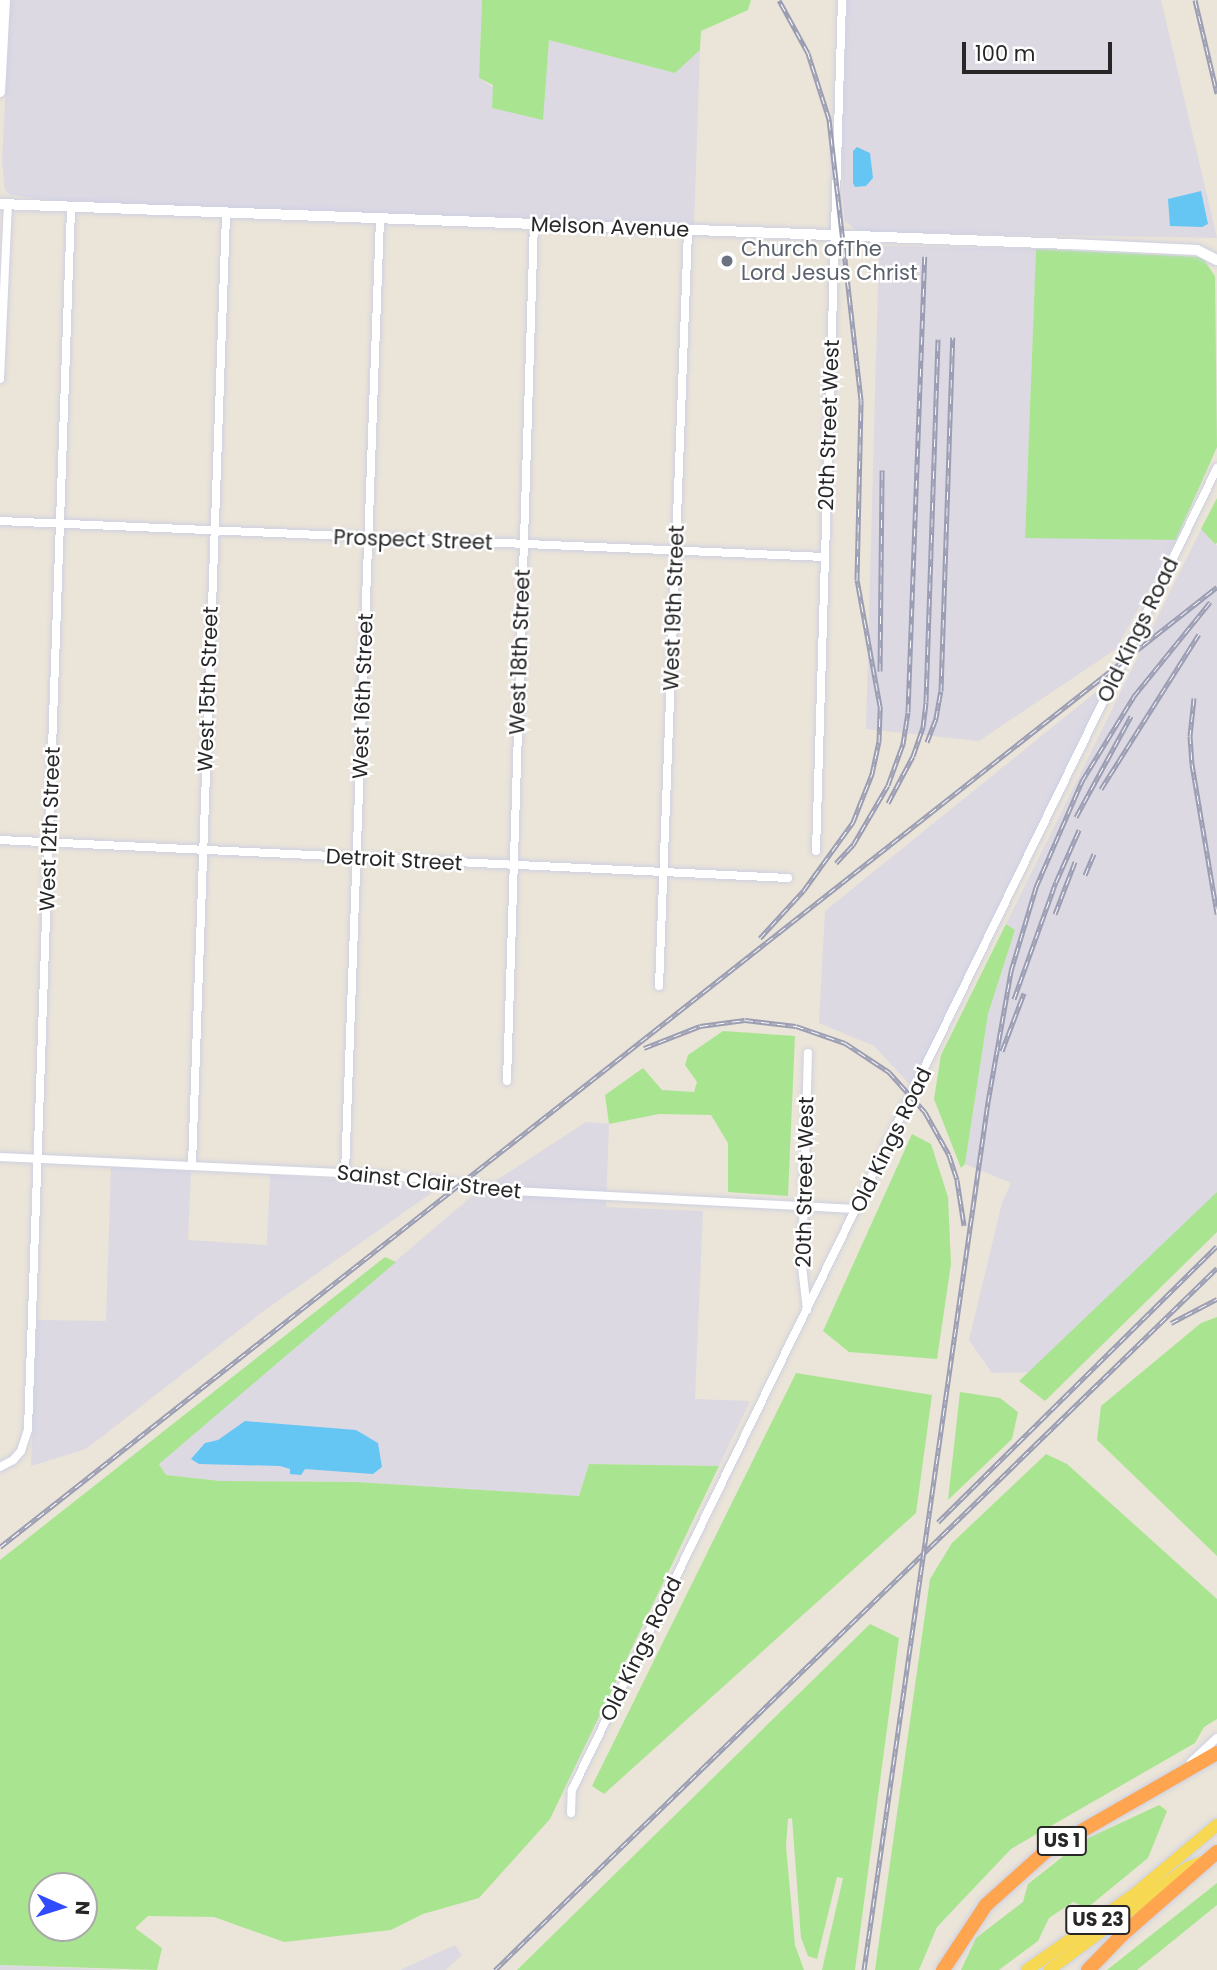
<!DOCTYPE html>
<style>
body{margin:0}
#map{position:relative;width:1217px;height:1970px;overflow:hidden;background:#ebe4d8;font-family:Poppins,sans-serif}
div>[style]{position:absolute}
.industrial>*{inset:0;background:#dcd9e3}
.green>*{inset:0;background:#a9e591}
.water>*{inset:0;background:#65c6f3}
.roads{filter:drop-shadow(0 0 2px #cdd0e2) drop-shadow(0 0 2px #cdd0e2)}
.street>*{height:8px;margin:-4px;padding:0 4px;transform-origin:4px;border-radius:4px;background:#fff}
.secondary>*{height:10px;margin:-5px;padding:0 5px;transform-origin:5px;border-radius:5px;background:#fff}
.primary>*{height:12px;margin:-6px;padding:0 6px;transform-origin:6px;border-radius:6px;background:#f6d852}
.highway>*{height:14px;margin:-7px;padding:0 7px;transform-origin:7px;border-radius:7px;background:#ffa44f}
.rail>*{height:5px;margin-top:-2.5px;transform-origin:0;background:repeating-linear-gradient(90deg,#fff 0 8px,#9b9db3 0 16px);box-sizing:border-box;border-block:2px solid #9b9db3}
.dots>*{width:19px;height:19px;translate:-50% -50%;box-sizing:border-box;border:4px solid #fff;border-radius:50%}
span{translate:-50% -50%;white-space:nowrap;text-align:center;line-height:1.15;-webkit-text-stroke:5px #fff;paint-order:stroke}
.shield-label span{padding:2px 5px;background:#fff;border:2px solid;border-radius:5px;-webkit-text-stroke-width:0}
.shield-label{font-size:19px;color:#272727;font-weight:700}
.street-label{font-size:21px;color:#272727}
.worship-label{font-size:21px;color:#5b616d}
.left{translate:0 -50%;text-align:left}
.north{position:absolute;left:28px;top:1872px;width:70px;height:70px;box-sizing:border-box;background:#fff;border:2px solid #a9a9a9;border-radius:50%;rotate:93deg;font-size:19px;font-weight:700;line-height:28px;text-align:center;color:#272727}
.north::after{content:'';display:block;margin:auto;width:24px;height:32px;background:#314cff;clip-path:polygon(50% 0,100% 100%,50% 72%,0 100%)}
.scale{position:absolute;left:962px;top:42px;width:150px;height:32px;box-sizing:border-box;border:4px solid #272727;border-top:0;padding-left:9px;font-size:21px;line-height:24px;white-space:nowrap;color:#272727;-webkit-text-stroke:5px #fff;paint-order:stroke}
</style>
<div id="map">
<div class="industrial">
<div style="clip-path:polygon(10px 0,482px 0,479px 78px,542px 119px,549px 40px,675px 73px,700px 50px,694px 226px,68px 202px,10px 195px,5px 190px,2px 162px)"></div>
<div style="clip-path:polygon(847px 0,1161px 0,1217px 238px,860px 232px,844px 221px,842px 142px)"></div>
<div style="clip-path:polygon(879px 246px,1036px 249px,1025px 537px,1176px 540px,1116px 649px,979px 741px,866px 729px)"></div>
<div style="clip-path:polygon(1201px 529px,1217px 546px,1217px 1194px,1036px 1372px,992px 1373px,969px 1340px,1002px 1203px,1011px 1183px,965px 1164px,988px 1014px,1015px 930px,1006px 924px)"></div>
<div style="clip-path:polygon(1107px 683px,911px 1086px,874px 1046px,819px 1023px,825px 911px)"></div>
<div style="clip-path:polygon(586px 1122px,609px 1124px,606px 1207px,703px 1211px,695px 1399px,750px 1401px,719px 1466px,589px 1464px,579px 1496px,357px 1482px,221px 1481px,166px 1475px,159px 1463px,472px 1196px)"></div>
<div style="clip-path:polygon(111px 1167px,191px 1171px,188px 1240px,267px 1245px,270px 1175px,440px 1187px,265px 1310px,86px 1449px,31px 1466px,37px 1320px,106px 1321px)"></div>
<div style="clip-path:polygon(455px 1945px,462px 1955px,446px 1970px,400px 1970px)"></div>
<div style="clip-path:polygon(0 1965px,121px 1970px,0 1970px)"></div>
</div>
<div class="green">
<div style="clip-path:polygon(482px 0,751px 0,748px 10px,701px 31px,700px 50px,675px 73px,549px 40px,543px 120px,492px 108px,493px 85px,479px 78px)"></div>
<div style="clip-path:polygon(1036px 249px,1202px 257px,1215px 276px,1217px 447px,1176px 540px,1025px 538px)"></div>
<div style="clip-path:polygon(1217px 498px,1217px 543px,1215px 544px,1201px 529px)"></div>
<div style="clip-path:polygon(1006px 924px,1015px 930px,988px 1014px,965px 1164px,961px 1168px,934px 1099px,941px 1055px)"></div>
<div style="clip-path:polygon(723px 1031px,795px 1036px,788px 1196px,728px 1192px,728px 1143px,711px 1115px,659px 1114px,609px 1124px,605px 1095px,643px 1068px,662px 1090px,694px 1092px,697px 1082px,685px 1065px,688px 1055px)"></div>
<div style="clip-path:polygon(912px 1134px,931px 1144px,948px 1197px,951px 1264px,937px 1359px,849px 1352px,823px 1331px)"></div>
<div style="clip-path:polygon(1217px 1192px,1217px 1232px,1045px 1401px,1019px 1381px)"></div>
<div style="clip-path:polygon(evenodd,385px 1257px,396px 1262px,159px 1464px,166px 1475px,221px 1481px,357px 1482px,579px 1496px,589px 1464px,719px 1466px,550px 1819px,479px 1898px,423px 1914px,391px 1930px,284px 1942px,214px 1917px,148px 1916px,135px 1928px,162px 1948px,157px 1970px,0 1965px,0 1560px,385px 1257px,84px 1886px,84px 1928px,42px 1928px,42px 1886px,84px 1886px)"></div>
<div style="clip-path:polygon(1217px 1317px,1217px 1556px,1097px 1440px,1101px 1406px,1201px 1323px)"></div>
<div style="clip-path:polygon(796px 1373px,932px 1395px,916px 1513px,604px 1794px,592px 1786px)"></div>
<div style="clip-path:polygon(960px 1392px,1000px 1398px,1018px 1412px,1012px 1439px,948px 1500px)"></div>
<div style="clip-path:polygon(1046px 1454px,1067px 1464px,1217px 1599px,1217px 1719px,1204px 1727px,1195px 1743px,1011px 1849px,937px 1927px,919px 1970px,875px 1970px,930px 1579px,952px 1543px)"></div>
<div style="clip-path:polygon(870px 1624px,899px 1638px,855px 1970px,822px 1970px,843px 1878px,837px 1877px,817px 1959px,808px 1956px,801px 1938px,792px 1818px,788px 1819px,786px 1846px,795px 1945px,804px 1970px,517px 1970px)"></div>
<div style="clip-path:polygon(1159px 1805px,1167px 1811px,1148px 1858px,1087px 1908px,1073px 1902px,1049px 1918px,1038px 1941px,999px 1970px,961px 1970px,976px 1938px,1023px 1902px,1028px 1884px,1084px 1840px)"></div>
<div style="clip-path:polygon(1217px 1883px,1217px 1905px,1137px 1970px,1107px 1970px)"></div>
</div>
<div class="water">
<div style="clip-path:polygon(857px 147px,870px 153px,873px 178px,866px 186px,855px 187px,853px 183px,853px 151px)"></div>
<div style="clip-path:polygon(1201px 191px,1208px 224px,1202px 227px,1170px 226px,1168px 199px)"></div>
<div style="clip-path:polygon(245px 1421px,356px 1430px,378px 1443px,382px 1467px,373px 1474px,305px 1469px,301px 1475px,290px 1474px,290px 1469px,280px 1466px,199px 1464px,191px 1459px,205px 1443px,218px 1440px)"></div>
</div>
<div class="roads">
<div class="street">
<div style="left:0;top:379px;width:175px;rotate:-87.4deg"></div>
<div style="left:0;top:521px;width:826px;rotate:2.5deg"></div>
<div style="left:0;top:840px;width:789px;rotate:2.76deg"></div>
<div style="left:816px;top:851px;width:851px;rotate:-88.25deg"></div>
<div style="left:659px;top:986px;width:757px;rotate:-87.8deg"></div>
<div style="left:507px;top:1081px;width:857px;rotate:-88.2deg"></div>
<div style="left:0;top:1157px;width:345px;rotate:2.7deg"></div>
<div style="left:345px;top:1173px;width:70px;rotate:4.1deg"></div>
<div style="left:415px;top:1178px;width:100px;rotate:7.5deg"></div>
<div style="left:514px;top:1191px;width:343px;rotate:3deg"></div>
<div style="left:192px;top:1165px;width:953px;rotate:-87.95deg"></div>
<div style="left:345px;top:1173px;width:955px;rotate:-87.9deg"></div>
<div style="left:807px;top:1310px;width:44px;rotate:-96.5deg"></div>
<div style="left:802px;top:1266px;width:213px;rotate:-88.4deg"></div>
<div style="left:0;top:1467px;width:15px;rotate:-28deg"></div>
<div style="left:13px;top:1460px;width:12px;rotate:-48deg"></div>
<div style="left:21px;top:1451px;width:23px;rotate:-72deg"></div>
<div style="left:28px;top:1429px;width:1223px;rotate:-87.98deg"></div>
<div style="left:1191px;top:1762px;width:35px;rotate:-43deg"></div>
<div style="left:571px;top:1813px;width:23px;rotate:-88deg"></div>
<div style="left:572px;top:1790px;width:1471px;rotate:-63.99deg"></div>
</div>
<div class="secondary">
<div style="left:0;top:92px;width:92px;rotate:-86.9deg"></div>
<div style="left:0;top:204px;width:1071px;rotate:2.14deg"></div>
<div style="left:1070px;top:244px;width:127px;rotate:2.7deg"></div>
<div style="left:1197px;top:250px;width:22px;rotate:27deg"></div>
</div>
<div class="primary">
<div style="left:1027px;top:1970px;width:128px;rotate:-35.2deg"></div>
<div style="left:1132px;top:1896px;width:111px;rotate:-39.9deg"></div>
<div style="left:1049px;top:1970px;width:172px;rotate:-36.5deg"></div>
<div style="left:1187px;top:1868px;width:17px;rotate:-21deg"></div>
</div>
<div class="highway">
<div style="left:943px;top:1970px;width:78px;rotate:-56.5deg"></div>
<div style="left:986px;top:1905px;width:79px;rotate:-41.9deg"></div>
<div style="left:1045px;top:1852px;width:198px;rotate:-29.9deg"></div>
<div style="left:1088px;top:1970px;width:50px;rotate:-45.8deg"></div>
<div style="left:1123px;top:1934px;width:125px;rotate:-41.1deg"></div>
</div>
</div>
<div class="rail">
<div style="left:1195px;top:0;width:96px;rotate:76.7deg"></div>
<div style="left:880px;top:671px;width:201px;rotate:-89.4deg"></div>
<div style="left:1194px;top:698px;width:38px;rotate:96deg"></div>
<div style="left:1190px;top:736px;width:28px;rotate:86deg"></div>
<div style="left:1192px;top:764px;width:152px;rotate:80.5deg"></div>
<div style="left:927px;top:742px;width:26px;rotate:-69deg"></div>
<div style="left:936px;top:718px;width:27px;rotate:-80deg"></div>
<div style="left:941px;top:691px;width:354px;rotate:-88.1deg"></div>
<div style="left:1101px;top:789px;width:183px;rotate:-57.7deg"></div>
<div style="left:888px;top:803px;width:53px;rotate:-62deg"></div>
<div style="left:913px;top:756px;width:31px;rotate:-71deg"></div>
<div style="left:923px;top:727px;width:25px;rotate:-83deg"></div>
<div style="left:926px;top:702px;width:363px;rotate:-88.1deg"></div>
<div style="left:1076px;top:817px;width:115px;rotate:-61.4deg"></div>
<div style="left:836px;top:863px;width:25px;rotate:-47deg"></div>
<div style="left:853px;top:845px;width:69px;rotate:-59.7deg"></div>
<div style="left:888px;top:785px;width:44px;rotate:-69.9deg"></div>
<div style="left:903px;top:744px;width:32px;rotate:-81deg"></div>
<div style="left:908px;top:712px;width:456px;rotate:-87.9deg"></div>
<div style="left:1085px;top:875px;width:23px;rotate:-67deg"></div>
<div style="left:1055px;top:914px;width:56px;rotate:-69deg"></div>
<div style="left:760px;top:938px;width:65px;rotate:-47.5deg"></div>
<div style="left:804px;top:890px;width:84px;rotate:-54.2deg"></div>
<div style="left:853px;top:822px;width:52px;rotate:-68.4deg"></div>
<div style="left:872px;top:774px;width:33px;rotate:-78deg"></div>
<div style="left:879px;top:742px;width:36px;rotate:-88deg"></div>
<div style="left:880px;top:706px;width:128px;rotate:-100.3deg"></div>
<div style="left:857px;top:580px;width:180px;rotate:-88.7deg"></div>
<div style="left:861px;top:400px;width:283px;rotate:-96.5deg"></div>
<div style="left:829px;top:119px;width:69px;rotate:-107.7deg"></div>
<div style="left:808px;top:53px;width:60px;rotate:-118.7deg"></div>
<div style="left:1014px;top:999px;width:124px;rotate:-70.3deg"></div>
<div style="left:1056px;top:882px;width:57px;rotate:-66.1deg"></div>
<div style="left:644px;top:1048px;width:60px;rotate:-21.4deg"></div>
<div style="left:700px;top:1026px;width:45px;rotate:-7.6deg"></div>
<div style="left:745px;top:1020px;width:51px;rotate:6.7deg"></div>
<div style="left:796px;top:1026px;width:52px;rotate:19.1deg"></div>
<div style="left:845px;top:1043px;width:53px;rotate:33.4deg"></div>
<div style="left:889px;top:1072px;width:54px;rotate:48deg"></div>
<div style="left:925px;top:1112px;width:49px;rotate:60.8deg"></div>
<div style="left:949px;top:1155px;width:26px;rotate:72deg"></div>
<div style="left:957px;top:1180px;width:46px;rotate:81.2deg"></div>
<div style="left:1002px;top:1051px;width:62px;rotate:-69.2deg"></div>
<div style="left:1171px;top:1323px;width:52px;rotate:-27.6deg"></div>
<div style="left:938px;top:1522px;width:392px;rotate:-44.7deg"></div>
<div style="left:0;top:1547px;width:1550px;rotate:-38.27deg"></div>
<div style="left:495px;top:1970px;width:1007px;rotate:-44.2deg"></div>
<div style="left:864px;top:1970px;width:877px;rotate:-81.87deg"></div>
<div style="left:988px;top:1102px;width:133px;rotate:-80deg"></div>
<div style="left:1011px;top:971px;width:88px;rotate:-73.4deg"></div>
<div style="left:1036px;top:887px;width:116px;rotate:-66.5deg"></div>
<div style="left:1082px;top:781px;width:100px;rotate:-58.5deg"></div>
<div style="left:1134px;top:696px;width:121px;rotate:-51deg"></div>
</div>
<div class="dots">
<div style="left:727px;top:261px;background:#6b7280"></div>
</div>
<div class="shield-label">
<span style="left:1062px;top:1841px">US 1</span>
<span style="left:1098px;top:1920px">US 23</span>
</div>
<div class="street-label">
<span style="left:610px;top:227px;rotate:2deg">Melson Avenue</span>
<span style="left:829px;top:425px;rotate:-88deg">20th Street West</span>
<span style="left:413px;top:540px;rotate:2deg">Prospect Street</span>
<span style="left:674px;top:608px;rotate:-88deg">West 19th Street</span>
<span style="left:1138px;top:630px;rotate:-64deg">Old Kings Road</span>
<span style="left:520px;top:652px;rotate:-88deg">West 18th Street</span>
<span style="left:208px;top:689px;rotate:-88deg">West 15th Street</span>
<span style="left:363px;top:696px;rotate:-88deg">West 16th Street</span>
<span style="left:50px;top:829px;rotate:-88deg">West 12th Street</span>
<span style="left:394px;top:860px;rotate:3deg">Detroit Street</span>
<span style="left:891px;top:1140px;rotate:-64deg">Old Kings Road</span>
<span style="left:429px;top:1182px;rotate:6deg">Sainst Clair Street</span>
<span style="left:805px;top:1182px;rotate:-89deg">20th Street West</span>
<span style="left:641px;top:1649px;rotate:-64deg">Old Kings Road</span>
</div>
<div class="worship-label">
<span class="left" style="left:741px;top:261px">Church ofThe<br>Lord Jesus Christ</span>
</div>
<div class="north">N</div>
<div class="scale">100 m</div>
</div>
